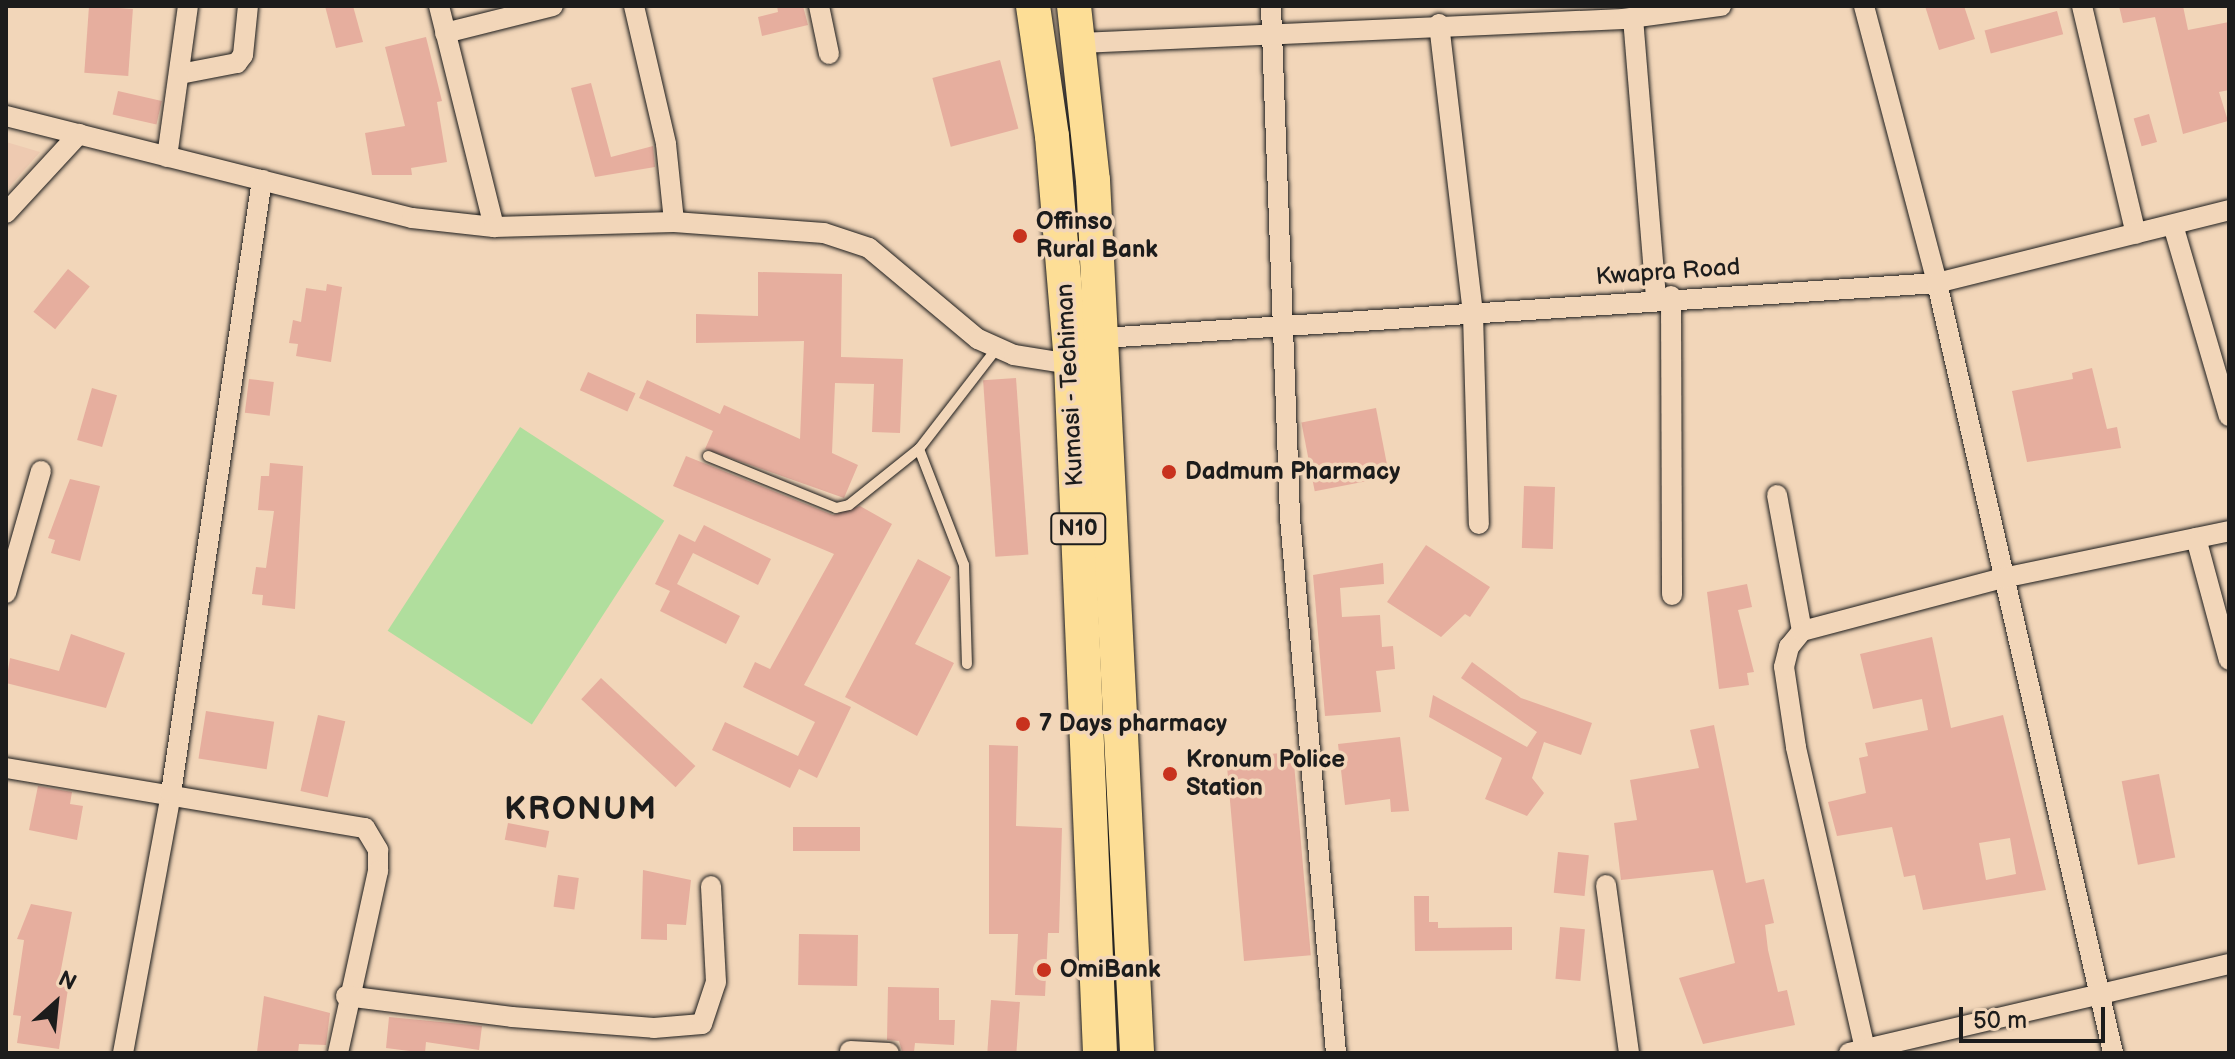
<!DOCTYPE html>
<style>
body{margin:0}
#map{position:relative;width:2235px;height:1059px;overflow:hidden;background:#f2d6b9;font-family:"Balsamiq Sans",sans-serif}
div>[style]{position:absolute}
.built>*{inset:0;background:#eecab1}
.green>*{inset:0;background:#b0de9d;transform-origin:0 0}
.building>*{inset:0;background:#e6ae9e;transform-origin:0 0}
.roads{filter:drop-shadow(0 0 2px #1c1c1c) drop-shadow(0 0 2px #1c1c1c)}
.service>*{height:10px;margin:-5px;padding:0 5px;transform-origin:5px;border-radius:5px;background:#f2d6b9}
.minor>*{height:20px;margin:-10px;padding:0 10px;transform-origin:10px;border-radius:10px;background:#f2d6b9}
.trunk>*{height:34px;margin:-17px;padding:0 17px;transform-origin:17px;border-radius:17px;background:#fdde96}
.dots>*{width:22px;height:22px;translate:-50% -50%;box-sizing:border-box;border:4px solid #f2d6b9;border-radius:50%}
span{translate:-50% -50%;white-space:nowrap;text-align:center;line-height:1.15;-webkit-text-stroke:7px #f2d6b9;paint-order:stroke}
.shield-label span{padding:2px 6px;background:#f2d6b9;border:2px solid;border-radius:6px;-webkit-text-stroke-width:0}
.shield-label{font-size:22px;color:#1c1c1c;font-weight:700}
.poi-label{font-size:24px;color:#1c1c1c;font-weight:700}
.left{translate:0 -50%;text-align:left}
.street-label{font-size:24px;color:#1c1c1c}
.district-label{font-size:32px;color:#1c1c1c;font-weight:700;letter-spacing:2px}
.frame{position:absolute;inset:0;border:8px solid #1c1c1c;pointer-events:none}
.north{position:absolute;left:16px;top:963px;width:80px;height:80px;-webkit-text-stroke:6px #f2d6b9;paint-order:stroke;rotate:27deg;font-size:22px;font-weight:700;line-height:32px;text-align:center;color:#1c1c1c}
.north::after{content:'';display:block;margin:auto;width:28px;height:36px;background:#1c1c1c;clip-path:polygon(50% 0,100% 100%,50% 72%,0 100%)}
.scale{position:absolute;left:1959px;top:1007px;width:146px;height:36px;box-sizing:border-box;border:4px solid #1c1c1c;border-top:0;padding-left:10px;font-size:24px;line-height:28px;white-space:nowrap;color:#1c1c1c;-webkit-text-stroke:6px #f2d6b9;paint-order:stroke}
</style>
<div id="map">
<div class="built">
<div style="clip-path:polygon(6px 142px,40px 152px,6px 191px)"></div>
</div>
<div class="green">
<div style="left:520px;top:427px;width:172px;height:243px;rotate:33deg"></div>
</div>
<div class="building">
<div style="left:89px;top:6px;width:44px;height:67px;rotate:4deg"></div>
<div style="clip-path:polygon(325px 6px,353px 6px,363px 42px,336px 48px)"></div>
<div style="clip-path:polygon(777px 6px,803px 6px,808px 25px,762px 36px,758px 17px,778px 12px)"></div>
<div style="clip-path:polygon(1925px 6px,1964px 6px,1975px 39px,1939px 50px)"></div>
<div style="clip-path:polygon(2119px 6px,2183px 6px,2188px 30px,2229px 22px,2229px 90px,2219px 92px,2228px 121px,2183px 134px,2155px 17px,2123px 23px)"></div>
<div style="left:2057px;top:11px;width:24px;height:75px;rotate:75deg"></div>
<div style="clip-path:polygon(426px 37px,442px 101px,437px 102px,447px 162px,411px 168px,412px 175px,372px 175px,365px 133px,405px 126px,385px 47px)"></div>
<div style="left:1000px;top:60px;width:71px;height:70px;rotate:75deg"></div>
<div style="clip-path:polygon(591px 83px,611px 157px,653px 146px,655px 167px,595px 177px,571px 88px)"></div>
<div style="left:118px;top:91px;width:45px;height:24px;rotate:13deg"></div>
<div style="left:2149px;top:114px;width:29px;height:16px;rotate:74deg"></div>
<div style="left:68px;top:269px;width:28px;height:55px;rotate:39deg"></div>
<div style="clip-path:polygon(758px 272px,842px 274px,841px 357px,903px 359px,900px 433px,872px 432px,874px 384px,835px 383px,832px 453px,858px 465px,844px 498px,705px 449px,713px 431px,639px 398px,647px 380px,720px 414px,724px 405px,800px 439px,804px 341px,696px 343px,696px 314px,758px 316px)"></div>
<div style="clip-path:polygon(327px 284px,342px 287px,331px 362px,296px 356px,298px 344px,289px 343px,293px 320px,301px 322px,306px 288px,326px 291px)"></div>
<div style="clip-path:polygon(2092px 368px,2107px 429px,2117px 427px,2121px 448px,2027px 462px,2012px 391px,2073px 379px,2072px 373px)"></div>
<div style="left:588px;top:372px;width:52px;height:20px;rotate:24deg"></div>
<div style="left:1016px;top:378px;width:177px;height:33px;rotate:86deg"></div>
<div style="left:249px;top:379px;width:25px;height:34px;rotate:7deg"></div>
<div style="left:92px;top:388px;width:26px;height:54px;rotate:16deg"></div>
<div style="left:1376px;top:408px;width:70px;height:76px;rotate:79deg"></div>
<div style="clip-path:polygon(686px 456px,833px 515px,860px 506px,892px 524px,804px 685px,851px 707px,817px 778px,799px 769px,790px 788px,712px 750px,725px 722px,798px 756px,815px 722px,743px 687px,755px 662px,770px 669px,834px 554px,673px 486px)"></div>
<div style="clip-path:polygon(270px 463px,303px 466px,295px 609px,262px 605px,263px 595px,252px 594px,256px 567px,266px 568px,274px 511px,258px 510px,261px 476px,269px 476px)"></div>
<div style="clip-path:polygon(70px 479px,100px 486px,80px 561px,51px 553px,55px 540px,48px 538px)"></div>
<div style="left:1524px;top:486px;width:31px;height:62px;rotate:2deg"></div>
<div style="clip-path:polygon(704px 525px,771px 559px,758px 585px,693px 553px,677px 584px,740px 616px,726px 644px,660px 611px,670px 591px,655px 584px,679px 534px,695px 542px)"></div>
<div style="clip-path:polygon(1426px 545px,1490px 587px,1470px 617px,1465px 614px,1441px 637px,1387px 602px)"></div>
<div style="clip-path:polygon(918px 559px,951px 577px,915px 644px,954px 663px,917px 736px,845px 697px)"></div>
<div style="clip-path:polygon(1383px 563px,1384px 584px,1340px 588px,1342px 617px,1380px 615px,1382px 647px,1393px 646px,1395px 669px,1376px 671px,1381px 712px,1325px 716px,1313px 575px)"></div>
<div style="clip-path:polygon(1747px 584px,1752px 607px,1738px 610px,1754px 672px,1747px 673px,1749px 685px,1719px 689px,1707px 592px)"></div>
<div style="clip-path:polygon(71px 634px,125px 653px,106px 708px,6px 683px,10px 658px,59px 671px)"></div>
<div style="clip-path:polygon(evenodd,1932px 637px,1951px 728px,2003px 715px,2046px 890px,1923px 910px,1915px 875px,1904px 877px,1892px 827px,1837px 836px,1828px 802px,1866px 793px,1859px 758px,1868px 756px,1865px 743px,1928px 730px,1922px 699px,1873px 709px,1860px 654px,1932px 637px,2010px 838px,2016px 874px,1986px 880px,1979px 843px,2010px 838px)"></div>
<div style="clip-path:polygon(1472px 662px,1521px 698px,1592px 723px,1581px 755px,1544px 742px,1532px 778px,1544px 793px,1527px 816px,1485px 799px,1502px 758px,1429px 717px,1433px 695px,1527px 747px,1537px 732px,1461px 678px)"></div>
<div style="left:601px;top:678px;width:129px;height:29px;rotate:43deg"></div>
<div style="left:206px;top:711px;width:69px;height:48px;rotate:9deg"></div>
<div style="left:318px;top:715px;width:28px;height:78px;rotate:13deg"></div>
<div style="clip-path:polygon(1714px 725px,1746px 883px,1764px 879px,1774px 923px,1765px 925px,1768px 950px,1778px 992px,1787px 990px,1795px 1025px,1703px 1044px,1679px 978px,1735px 963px,1713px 870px,1621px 880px,1614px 823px,1637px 820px,1630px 780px,1699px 768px,1690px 730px)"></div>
<div style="clip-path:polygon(1400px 737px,1409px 811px,1391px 812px,1390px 799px,1345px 805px,1338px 744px)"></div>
<div style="clip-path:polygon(989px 745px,1018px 746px,1016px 826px,1062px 828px,1059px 933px,1048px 933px,1045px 996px,1015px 995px,1018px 934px,989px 934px)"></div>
<div style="left:1293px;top:752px;width:204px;height:67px;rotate:85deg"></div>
<div style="left:2159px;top:774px;width:85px;height:38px;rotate:79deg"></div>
<div style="clip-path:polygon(38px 786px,72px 792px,70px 804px,83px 806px,77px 840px,29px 830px)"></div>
<div style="left:508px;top:823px;width:42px;height:17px;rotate:11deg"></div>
<div style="left:793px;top:827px;width:67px;height:24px"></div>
<div style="left:1558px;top:852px;width:31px;height:41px;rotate:6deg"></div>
<div style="clip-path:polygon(643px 870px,691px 880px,686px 925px,667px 924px,667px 940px,641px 939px)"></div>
<div style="left:558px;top:875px;width:21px;height:32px;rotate:8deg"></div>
<div style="clip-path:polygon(1414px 896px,1429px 896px,1429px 922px,1438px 922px,1438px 928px,1512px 927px,1512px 950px,1415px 951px)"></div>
<div style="clip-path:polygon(31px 904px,72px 912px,59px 980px,69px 982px,59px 1049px,17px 1043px,21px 1016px,13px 1015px,24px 940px,17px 939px)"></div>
<div style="left:1560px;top:927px;width:25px;height:52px;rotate:5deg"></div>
<div style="left:799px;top:934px;width:59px;height:51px;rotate:1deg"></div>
<div style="clip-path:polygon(888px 987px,939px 988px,939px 1020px,955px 1020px,954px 1045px,915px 1043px,914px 1052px,902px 1051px,899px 1041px,887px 1040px)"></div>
<div style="clip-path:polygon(264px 996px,330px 1013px,326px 1045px,299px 1044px,298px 1053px,257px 1052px)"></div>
<div style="left:991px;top:1000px;width:29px;height:53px;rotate:4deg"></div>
<div style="clip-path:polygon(389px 1017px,482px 1026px,479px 1050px,426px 1042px,425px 1053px,386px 1048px)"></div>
</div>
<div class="roads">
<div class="service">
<div style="left:919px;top:449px;width:124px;rotate:68.8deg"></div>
<div style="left:964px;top:565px;width:99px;rotate:88.3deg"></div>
<div style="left:708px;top:456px;width:138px;rotate:22.1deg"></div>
<div style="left:836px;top:508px;width:13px;rotate:-13deg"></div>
<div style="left:849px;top:505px;width:90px;rotate:-38.7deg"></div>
<div style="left:919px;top:449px;width:128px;rotate:-52.3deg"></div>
</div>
<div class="minor">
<div style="left:439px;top:6px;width:228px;rotate:76deg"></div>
<div style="left:634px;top:6px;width:142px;rotate:76.9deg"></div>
<div style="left:666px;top:144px;width:78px;rotate:84.1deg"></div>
<div style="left:819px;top:6px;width:49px;rotate:78.2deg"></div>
<div style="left:1271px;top:6px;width:512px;rotate:87.87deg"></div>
<div style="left:1290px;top:518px;width:537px;rotate:85.09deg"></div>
<div style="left:1864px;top:6px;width:286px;rotate:75.2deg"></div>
<div style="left:1937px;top:283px;width:790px;rotate:77.12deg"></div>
<div style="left:2082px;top:6px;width:234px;rotate:76.7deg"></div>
<div style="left:1633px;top:18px;width:281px;rotate:85.3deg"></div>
<div style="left:1439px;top:24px;width:292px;rotate:83.3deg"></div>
<div style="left:1473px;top:314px;width:210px;rotate:88.4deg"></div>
<div style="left:445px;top:33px;width:111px;rotate:-14deg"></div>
<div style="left:1080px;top:43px;width:544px;rotate:-2.53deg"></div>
<div style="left:1623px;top:19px;width:99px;rotate:-7.6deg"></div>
<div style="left:180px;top:74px;width:58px;rotate:-10.9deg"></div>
<div style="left:237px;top:63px;width:10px;rotate:-53deg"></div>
<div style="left:243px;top:55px;width:49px;rotate:-84.2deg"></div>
<div style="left:6px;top:116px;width:419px;rotate:14.1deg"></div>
<div style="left:412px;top:218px;width:82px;rotate:6.3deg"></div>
<div style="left:494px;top:227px;width:180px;rotate:-1.6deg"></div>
<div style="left:674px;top:222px;width:150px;rotate:4.2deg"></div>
<div style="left:824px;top:233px;width:47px;rotate:18.4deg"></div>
<div style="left:869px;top:248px;width:142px;rotate:39.9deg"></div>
<div style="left:978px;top:339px;width:39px;rotate:24deg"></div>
<div style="left:1014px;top:355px;width:58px;rotate:9deg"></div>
<div style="left:167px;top:157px;width:152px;rotate:-82.1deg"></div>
<div style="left:6px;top:213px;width:108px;rotate:-47.3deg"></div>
<div style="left:2173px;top:225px;width:199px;rotate:73.7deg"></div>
<div style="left:1671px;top:296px;width:299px;rotate:89.8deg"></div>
<div style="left:1103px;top:338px;width:836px;rotate:-3.77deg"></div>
<div style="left:1937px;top:283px;width:301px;rotate:-14deg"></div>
<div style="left:1777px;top:495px;width:138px;rotate:79.6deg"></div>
<div style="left:2196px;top:538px;width:126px;rotate:74.9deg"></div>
<div style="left:6px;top:593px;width:127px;rotate:-74deg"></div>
<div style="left:6px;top:768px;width:364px;rotate:9.5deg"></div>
<div style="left:365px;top:828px;width:26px;rotate:59deg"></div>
<div style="left:378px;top:850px;width:21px;rotate:90deg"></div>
<div style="left:378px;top:871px;width:186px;rotate:102.4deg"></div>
<div style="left:1606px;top:885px;width:170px;rotate:82.2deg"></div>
<div style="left:346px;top:996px;width:167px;rotate:7.2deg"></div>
<div style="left:512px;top:1017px;width:142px;rotate:4.4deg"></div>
<div style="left:654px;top:1028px;width:48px;rotate:-4.8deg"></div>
<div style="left:702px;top:1024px;width:44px;rotate:-71.6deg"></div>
<div style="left:716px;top:982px;width:96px;rotate:-93deg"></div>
<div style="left:1865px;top:1049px;width:310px;rotate:-102.9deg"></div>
<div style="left:1796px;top:747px;width:81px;rotate:-98.5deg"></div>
<div style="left:1784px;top:667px;width:21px;rotate:-76deg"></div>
<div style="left:1789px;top:647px;width:21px;rotate:-51deg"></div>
<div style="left:1802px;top:631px;width:208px;rotate:-14.8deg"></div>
<div style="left:2003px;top:578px;width:231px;rotate:-11.7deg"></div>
<div style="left:850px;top:1051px;width:39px;rotate:3deg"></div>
<div style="left:123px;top:1053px;width:264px;rotate:-79.5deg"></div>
<div style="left:171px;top:793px;width:620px;rotate:-81.56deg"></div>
<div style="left:1849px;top:1053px;width:390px;rotate:-13.2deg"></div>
</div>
<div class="trunk">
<div style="left:1033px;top:6px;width:131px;rotate:81.7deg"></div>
<div style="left:1052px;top:136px;width:229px;rotate:85.2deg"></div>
<div style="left:1071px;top:364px;width:690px;rotate:87.59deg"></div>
<div style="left:1074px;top:6px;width:175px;rotate:83.8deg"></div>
<div style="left:1093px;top:180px;width:874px;rotate:87.11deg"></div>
</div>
</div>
<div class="dots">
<div style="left:1020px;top:236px;background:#c8321e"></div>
<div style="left:1169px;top:472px;background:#c8321e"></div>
<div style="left:1023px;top:724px;background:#c8321e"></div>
<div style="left:1170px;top:774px;background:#c8321e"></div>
<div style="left:1044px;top:970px;background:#c8321e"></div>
</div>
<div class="shield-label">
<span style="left:1078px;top:529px">N10</span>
</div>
<div class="poi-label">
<span class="left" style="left:1036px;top:236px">Offinso<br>Rural Bank</span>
<span class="left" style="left:1185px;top:472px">Dadmum Pharmacy</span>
<span class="left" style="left:1039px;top:724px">7 Days pharmacy</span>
<span class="left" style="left:1186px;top:774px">Kronum Police<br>Station</span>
<span class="left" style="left:1060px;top:970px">OmiBank</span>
</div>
<div class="street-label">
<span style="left:1668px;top:272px;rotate:-4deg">Kwapra Road</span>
<span style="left:1070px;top:385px;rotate:-93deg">Kumasi - Techiman</span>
</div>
<div class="district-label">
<span style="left:581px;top:810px">KRONUM</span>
</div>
<div class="frame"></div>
<div class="north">N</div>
<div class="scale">50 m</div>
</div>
